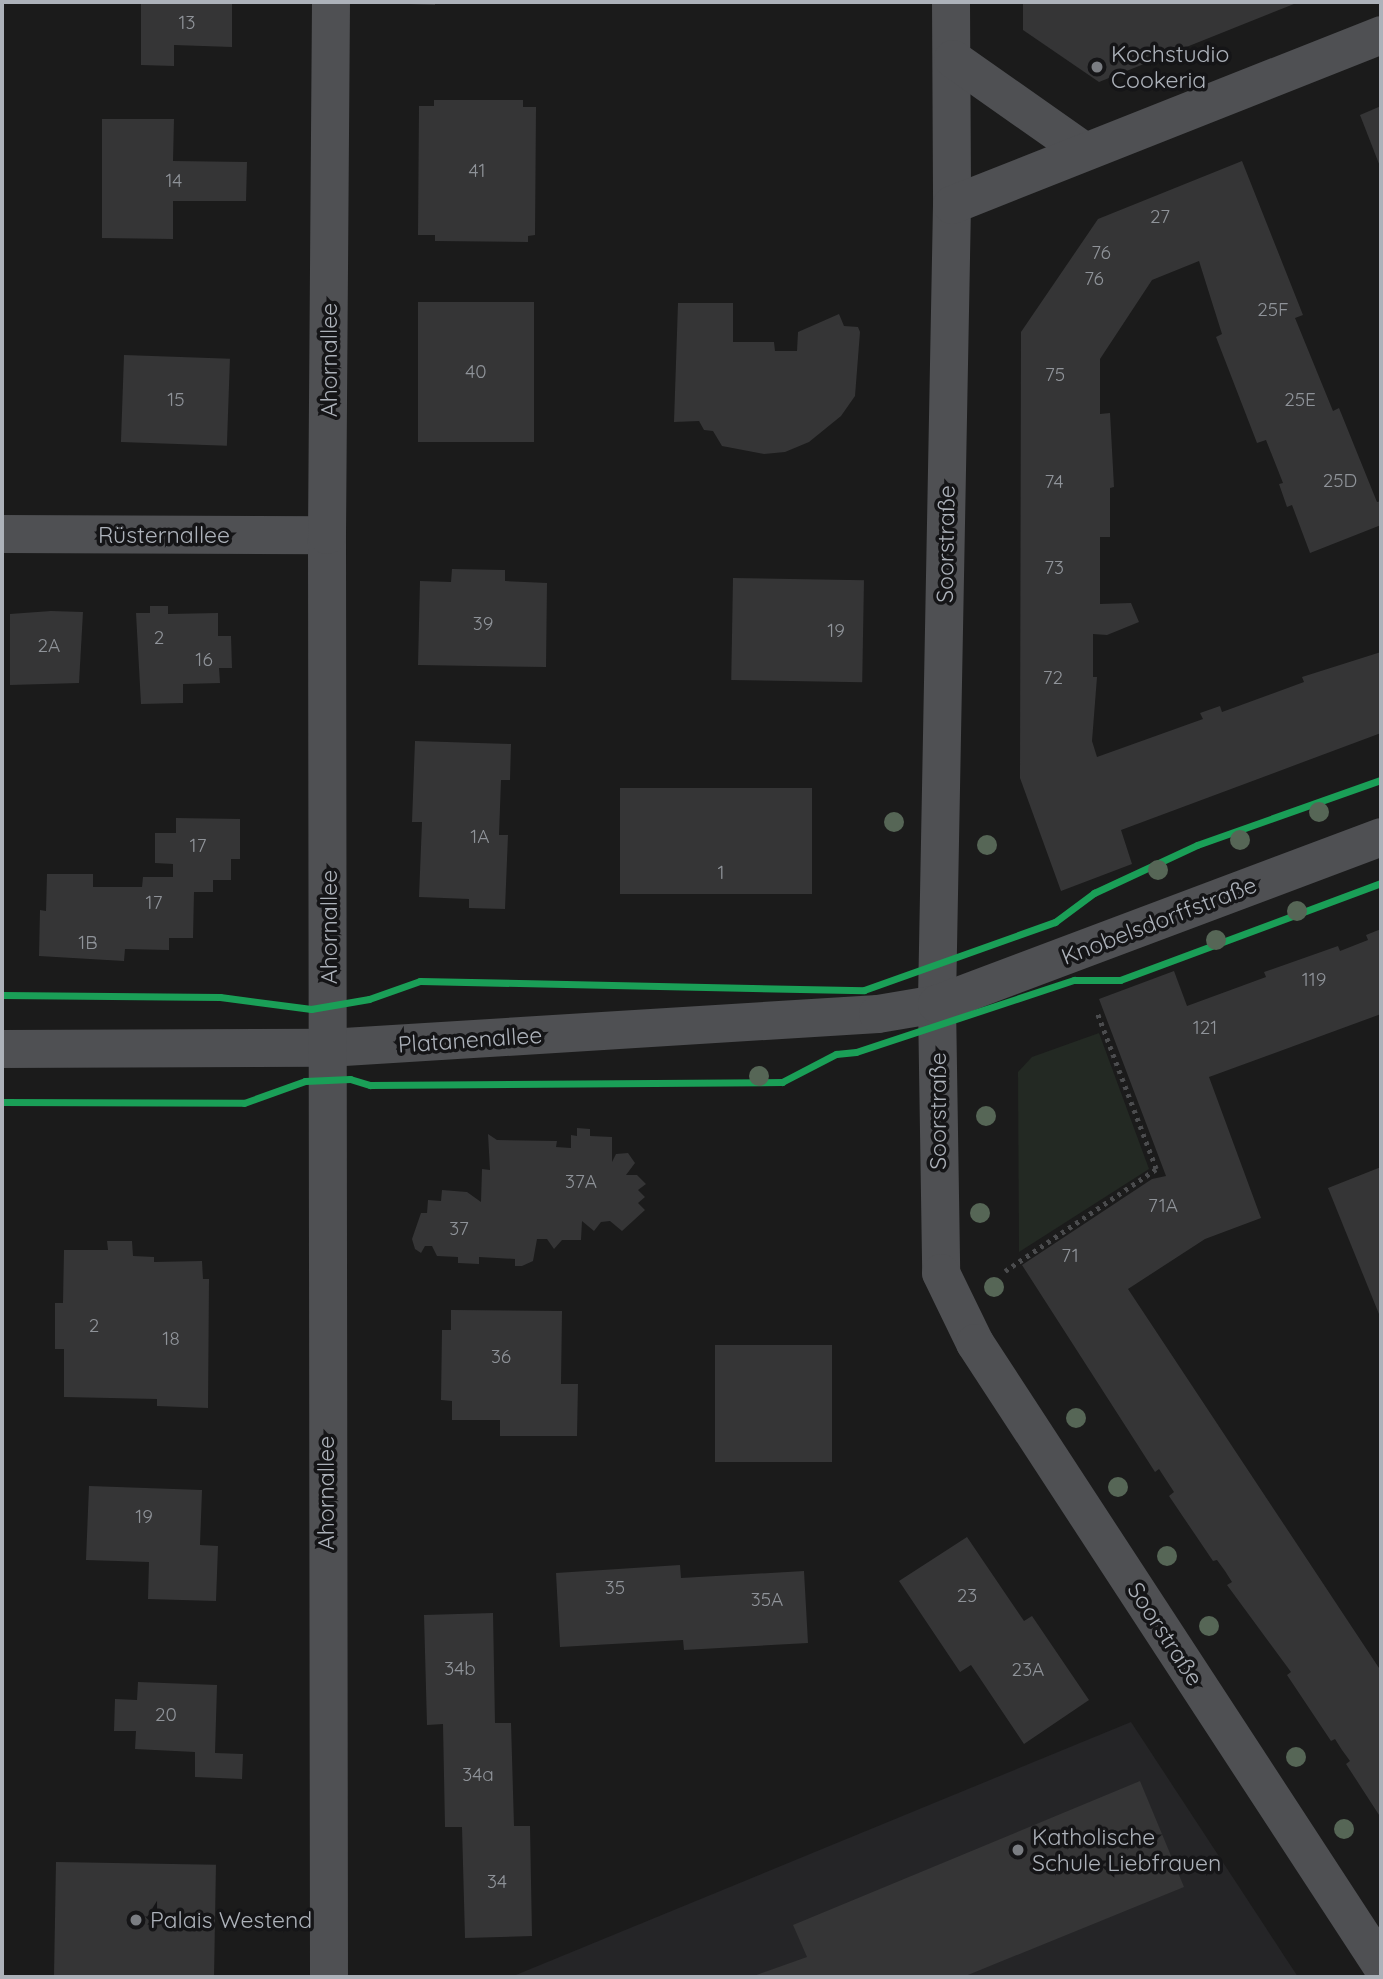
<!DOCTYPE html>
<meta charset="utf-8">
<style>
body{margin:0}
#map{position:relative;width:1383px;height:1979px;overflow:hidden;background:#1b1b1b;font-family:Quicksand,sans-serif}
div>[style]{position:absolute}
.built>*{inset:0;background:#252527}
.green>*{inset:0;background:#232923}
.building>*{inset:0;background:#353536;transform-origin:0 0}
.path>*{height:4.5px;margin-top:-2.25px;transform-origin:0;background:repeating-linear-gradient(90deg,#4b4c4e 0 3.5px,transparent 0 8.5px)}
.minor>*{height:38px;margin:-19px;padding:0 19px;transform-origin:19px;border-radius:19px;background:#4f5053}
.cycleway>*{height:7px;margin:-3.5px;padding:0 3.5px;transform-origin:3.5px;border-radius:3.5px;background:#1a9f57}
.trees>*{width:20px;height:20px;margin:-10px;border-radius:50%;background:#566656}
.dots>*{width:19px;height:19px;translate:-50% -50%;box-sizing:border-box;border:4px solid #151517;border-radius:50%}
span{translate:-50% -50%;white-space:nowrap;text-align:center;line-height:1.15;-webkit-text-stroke:7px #151517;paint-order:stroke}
.number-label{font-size:19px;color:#8f9399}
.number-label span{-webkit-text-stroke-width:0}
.poi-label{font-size:23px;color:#adb2ba}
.left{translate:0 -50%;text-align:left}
.street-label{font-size:23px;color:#adb2ba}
.frame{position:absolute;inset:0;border:4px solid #adb2ba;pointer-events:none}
</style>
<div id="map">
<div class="built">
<div style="clip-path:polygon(1131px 1722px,1298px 1977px,511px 1977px)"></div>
</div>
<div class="green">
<div style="clip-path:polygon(1099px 1033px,1149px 1169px,1019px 1252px,1018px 1072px,1032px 1057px)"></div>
</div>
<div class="building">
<div style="clip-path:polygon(141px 2px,232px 2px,232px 47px,174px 45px,174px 66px,141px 65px)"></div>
<div style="clip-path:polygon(409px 2px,435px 2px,435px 5px,409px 4px)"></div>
<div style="clip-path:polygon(1023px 2px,1299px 2px,1099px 82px,1023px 30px)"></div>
<div style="clip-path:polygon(434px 100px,523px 100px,523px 107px,536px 107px,535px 235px,528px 236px,528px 242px,435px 241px,435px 235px,418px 235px,419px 106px,434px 106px)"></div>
<div style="clip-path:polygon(1381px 106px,1381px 169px,1360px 115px)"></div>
<div style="clip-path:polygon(102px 119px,174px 119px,173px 161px,247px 162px,246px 201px,173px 201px,173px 239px,102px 238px)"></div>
<div style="clip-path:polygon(1242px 161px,1303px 315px,1295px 318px,1333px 411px,1339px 408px,1377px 502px,1381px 501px,1381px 525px,1310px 553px,1292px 505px,1287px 507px,1279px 484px,1283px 483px,1266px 440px,1257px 443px,1216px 337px,1222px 334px,1199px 261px,1152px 280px,1100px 359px,1100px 414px,1110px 413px,1114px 487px,1110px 488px,1110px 537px,1100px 537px,1100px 604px,1131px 603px,1139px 622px,1107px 635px,1093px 634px,1093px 677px,1097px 677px,1092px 741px,1097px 757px,1203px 719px,1200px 713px,1220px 706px,1222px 712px,1304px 682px,1302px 677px,1381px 652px,1381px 733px,1121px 830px,1132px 864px,1061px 891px,1020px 778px,1021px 332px,1098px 219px)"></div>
<div style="left:418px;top:302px;width:116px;height:140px"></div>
<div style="clip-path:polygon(678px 303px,733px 303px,733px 342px,774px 342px,775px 351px,797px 351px,798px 332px,839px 314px,844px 326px,858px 327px,860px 332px,855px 396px,841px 416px,809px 442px,785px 452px,764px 454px,722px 446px,713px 431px,704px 430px,699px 421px,674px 422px)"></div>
<div style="left:124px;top:355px;width:106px;height:87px;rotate:2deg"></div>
<div style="clip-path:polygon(452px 569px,505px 570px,505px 581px,547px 583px,546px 667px,418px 665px,420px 581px,451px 582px)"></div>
<div style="left:733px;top:578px;width:131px;height:102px;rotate:1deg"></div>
<div style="clip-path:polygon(150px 606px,168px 606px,168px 614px,218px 613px,218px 636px,231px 636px,232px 668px,219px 668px,220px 683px,183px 684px,183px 703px,141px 704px,136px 613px,150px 613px)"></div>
<div style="clip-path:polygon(51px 611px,83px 612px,79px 683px,10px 685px,10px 614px)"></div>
<div style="clip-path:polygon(415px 741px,511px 744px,510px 780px,501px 780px,499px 835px,508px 835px,505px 909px,469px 908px,469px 899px,419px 897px,422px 822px,412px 822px)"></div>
<div style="left:620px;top:788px;width:192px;height:106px"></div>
<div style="clip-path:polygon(176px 818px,240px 819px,240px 859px,231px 859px,231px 880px,213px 880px,213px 892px,194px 892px,193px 938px,169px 938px,169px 950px,125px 949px,124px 961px,39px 956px,40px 910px,46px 911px,47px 874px,93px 874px,93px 887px,142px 887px,143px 877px,173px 877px,173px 864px,155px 863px,155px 833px,176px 833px)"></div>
<div style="clip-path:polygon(1381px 929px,1381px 1014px,1209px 1077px,1261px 1218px,1205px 1239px,1128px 1289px,1381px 1671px,1381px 1818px,1346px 1764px,1350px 1761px,1342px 1750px,1335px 1739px,1331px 1741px,1287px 1675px,1291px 1672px,1227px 1585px,1232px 1582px,1225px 1571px,1217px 1560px,1213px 1561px,1169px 1496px,1174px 1492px,1159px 1469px,1155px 1472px,1022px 1265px,1152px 1179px,1166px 1176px,1099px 999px,1174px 971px,1187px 1006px,1266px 977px,1264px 972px,1338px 946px,1340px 951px,1368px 940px,1366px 935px)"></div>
<div style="clip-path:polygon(577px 1128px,590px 1129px,590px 1136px,612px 1137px,612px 1162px,616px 1154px,628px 1153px,635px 1163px,626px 1175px,637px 1175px,646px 1184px,638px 1190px,645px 1197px,638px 1203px,645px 1210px,622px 1231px,610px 1221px,601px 1222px,594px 1231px,582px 1221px,581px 1240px,562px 1240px,554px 1249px,547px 1239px,537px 1239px,533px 1261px,522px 1266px,515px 1266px,515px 1259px,479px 1257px,479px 1264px,458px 1263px,458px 1257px,437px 1256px,432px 1246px,425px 1246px,421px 1253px,415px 1249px,412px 1239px,421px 1213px,427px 1213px,428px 1200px,441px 1201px,442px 1190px,467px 1192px,481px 1202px,482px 1169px,490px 1170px,488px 1134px,497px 1140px,557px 1141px,556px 1147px,571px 1148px,571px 1135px,577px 1136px)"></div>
<div style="clip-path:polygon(1381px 1167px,1381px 1319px,1328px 1188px)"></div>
<div style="clip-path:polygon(107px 1241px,132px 1241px,133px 1256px,154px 1257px,154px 1262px,202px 1261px,203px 1279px,209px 1279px,208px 1408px,157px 1406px,157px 1399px,64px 1397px,64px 1349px,55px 1349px,55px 1303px,63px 1303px,64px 1250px,108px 1250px)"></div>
<div style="clip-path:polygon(451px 1310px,562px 1311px,561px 1384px,578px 1384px,577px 1436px,500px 1436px,500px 1420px,452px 1420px,452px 1401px,441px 1400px,442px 1330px,451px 1330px)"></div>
<div style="left:715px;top:1345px;width:117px;height:117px"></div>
<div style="clip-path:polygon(89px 1486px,202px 1490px,200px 1545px,218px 1546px,216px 1601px,148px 1599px,149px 1562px,86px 1560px)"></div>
<div style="clip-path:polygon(967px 1537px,1024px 1621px,1032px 1616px,1089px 1700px,1024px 1744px,971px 1665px,960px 1672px,899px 1581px)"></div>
<div style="clip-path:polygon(680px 1565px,681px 1578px,804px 1571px,808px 1643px,684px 1650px,683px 1640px,560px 1647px,556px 1573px)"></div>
<div style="clip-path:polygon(493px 1613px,495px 1723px,511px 1723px,514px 1826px,530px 1826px,532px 1936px,465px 1938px,462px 1827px,445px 1827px,443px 1724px,427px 1725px,424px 1615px)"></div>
<div style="clip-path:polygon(138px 1682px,217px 1685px,215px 1753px,243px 1754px,242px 1779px,195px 1777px,195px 1752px,135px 1749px,136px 1731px,114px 1731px,115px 1699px,137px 1700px)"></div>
<div style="clip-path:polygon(1140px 1781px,1184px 1887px,963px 1977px,751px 1977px,807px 1957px,793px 1925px)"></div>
<div style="left:56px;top:1862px;width:160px;height:115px;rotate:1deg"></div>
</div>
<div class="path">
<div style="left:1005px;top:1271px;width:182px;rotate:-34deg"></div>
<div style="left:1156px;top:1169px;width:167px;rotate:-110.7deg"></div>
</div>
<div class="minor">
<div style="left:951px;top:2px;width:203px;rotate:89.7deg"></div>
<div style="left:952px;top:205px;width:799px;rotate:91.08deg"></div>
<div style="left:937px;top:1004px;width:269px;rotate:89.1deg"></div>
<div style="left:941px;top:1273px;width:78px;rotate:64.1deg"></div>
<div style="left:975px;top:1343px;width:743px;rotate:56.87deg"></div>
<div style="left:953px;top:59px;width:160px;rotate:35.1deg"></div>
<div style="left:952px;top:205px;width:461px;rotate:-21.6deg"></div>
<div style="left:2px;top:534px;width:325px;rotate:0.2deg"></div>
<div style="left:2px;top:1049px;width:326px;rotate:-0.2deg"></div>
<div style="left:328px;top:1048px;width:551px;rotate:-3.54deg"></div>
<div style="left:878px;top:1014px;width:60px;rotate:-9.6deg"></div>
<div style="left:937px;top:1004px;width:474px;rotate:-20.6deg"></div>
<div style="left:329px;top:1977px;width:1442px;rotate:-90.08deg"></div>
<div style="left:327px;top:535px;width:533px;rotate:-89.57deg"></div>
</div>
<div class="cycleway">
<div style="left:2px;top:995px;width:218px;rotate:0.5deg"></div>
<div style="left:220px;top:997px;width:92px;rotate:7.5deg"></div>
<div style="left:311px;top:1009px;width:59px;rotate:-9.8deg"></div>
<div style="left:369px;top:999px;width:54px;rotate:-19.4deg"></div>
<div style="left:420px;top:981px;width:444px;rotate:1.2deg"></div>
<div style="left:864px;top:990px;width:203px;rotate:-19.6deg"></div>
<div style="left:1055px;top:922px;width:49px;rotate:-36.6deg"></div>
<div style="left:1094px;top:893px;width:114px;rotate:-25deg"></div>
<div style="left:1197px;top:845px;width:195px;rotate:-19.5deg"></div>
<div style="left:2px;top:1102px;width:242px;rotate:0.2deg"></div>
<div style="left:244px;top:1103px;width:65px;rotate:-19.8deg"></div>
<div style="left:305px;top:1081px;width:45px;rotate:-2.5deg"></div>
<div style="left:350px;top:1079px;width:21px;rotate:17deg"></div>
<div style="left:370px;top:1085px;width:412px;rotate:-0.4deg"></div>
<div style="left:782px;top:1082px;width:61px;rotate:-27.4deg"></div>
<div style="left:836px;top:1054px;width:20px;rotate:-6deg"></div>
<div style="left:856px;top:1052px;width:230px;rotate:-18.3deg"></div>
<div style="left:1074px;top:980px;width:46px"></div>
<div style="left:1120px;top:980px;width:278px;rotate:-20.4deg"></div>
</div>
<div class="trees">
<div style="left:1319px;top:812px"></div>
<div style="left:894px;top:822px"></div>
<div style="left:1240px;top:840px"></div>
<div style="left:987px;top:845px"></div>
<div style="left:1158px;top:870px"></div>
<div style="left:1297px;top:911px"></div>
<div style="left:1216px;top:940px"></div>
<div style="left:759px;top:1076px"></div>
<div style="left:986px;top:1116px"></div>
<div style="left:980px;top:1213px"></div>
<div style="left:994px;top:1287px"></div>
<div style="left:1076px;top:1418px"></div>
<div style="left:1118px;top:1487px"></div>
<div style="left:1167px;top:1556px"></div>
<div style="left:1209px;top:1626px"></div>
<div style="left:1296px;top:1757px"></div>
<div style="left:1344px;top:1829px"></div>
</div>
<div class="dots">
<div style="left:1097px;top:67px;background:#7a7d82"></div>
<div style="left:1018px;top:1850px;background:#7a7d82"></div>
<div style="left:136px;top:1920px;background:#7a7d82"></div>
</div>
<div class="number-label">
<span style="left:187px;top:23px">13</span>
<span style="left:477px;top:171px">41</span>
<span style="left:174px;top:181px">14</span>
<span style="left:1160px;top:217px">27</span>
<span style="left:1101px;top:253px">76</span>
<span style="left:1094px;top:279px">76</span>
<span style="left:1273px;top:310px">25F</span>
<span style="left:476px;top:372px">40</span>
<span style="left:1055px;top:375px">75</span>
<span style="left:176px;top:400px">15</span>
<span style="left:1300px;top:400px">25E</span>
<span style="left:1340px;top:481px">25D</span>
<span style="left:1054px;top:482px">74</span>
<span style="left:1054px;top:568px">73</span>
<span style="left:483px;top:624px">39</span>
<span style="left:836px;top:631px">19</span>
<span style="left:159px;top:638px">2</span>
<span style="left:49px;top:646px">2A</span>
<span style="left:204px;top:660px">16</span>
<span style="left:1053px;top:678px">72</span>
<span style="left:480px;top:837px">1A</span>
<span style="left:198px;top:846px">17</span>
<span style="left:721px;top:873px">1</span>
<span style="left:154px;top:903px">17</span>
<span style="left:88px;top:943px">1B</span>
<span style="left:1314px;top:980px">119</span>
<span style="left:1205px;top:1028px">121</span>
<span style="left:581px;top:1182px">37A</span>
<span style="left:1163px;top:1206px">71A</span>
<span style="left:459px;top:1229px">37</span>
<span style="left:1070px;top:1256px">71</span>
<span style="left:94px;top:1326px">2</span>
<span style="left:171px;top:1339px">18</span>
<span style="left:501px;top:1357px">36</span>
<span style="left:144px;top:1517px">19</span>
<span style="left:615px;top:1588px">35</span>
<span style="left:967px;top:1596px">23</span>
<span style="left:767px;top:1600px">35A</span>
<span style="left:460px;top:1669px">34b</span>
<span style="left:1028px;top:1670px">23A</span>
<span style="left:166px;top:1715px">20</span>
<span style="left:478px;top:1775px">34a</span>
<span style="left:497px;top:1882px">34</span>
</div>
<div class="poi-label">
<span class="left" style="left:1111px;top:67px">Kochstudio<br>Cookeria</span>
<span class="left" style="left:1032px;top:1850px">Katholische<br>Schule Liebfrauen</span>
<span class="left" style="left:150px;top:1920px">Palais Westend</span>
</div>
<div class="street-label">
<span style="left:329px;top:360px;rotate:-90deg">Ahornallee</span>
<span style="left:164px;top:535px">Rüsternallee</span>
<span style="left:946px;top:544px;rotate:-89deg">Soorstraße</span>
<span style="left:1159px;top:921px;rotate:-21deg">Knobelsdorffstraße</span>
<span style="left:329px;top:927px;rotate:-90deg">Ahornallee</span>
<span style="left:470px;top:1040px;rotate:-4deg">Platanenallee</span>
<span style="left:938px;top:1111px;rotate:-90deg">Soorstraße</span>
<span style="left:326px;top:1493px;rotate:-90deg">Ahornallee</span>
<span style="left:1165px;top:1634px;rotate:57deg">Soorstraße</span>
</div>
<div class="frame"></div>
</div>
